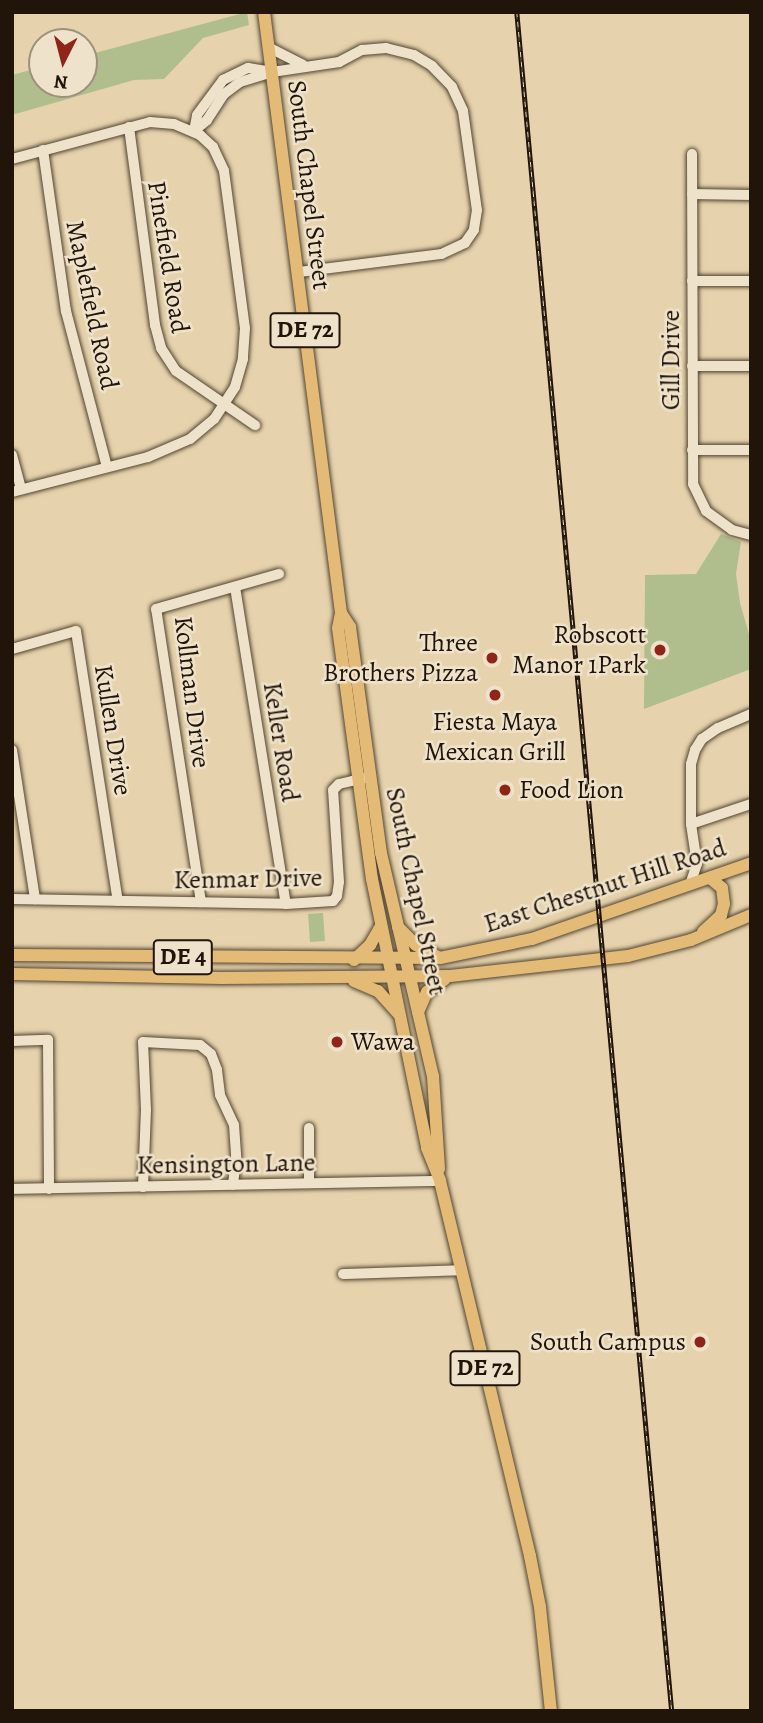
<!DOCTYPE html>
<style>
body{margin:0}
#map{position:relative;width:763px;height:1723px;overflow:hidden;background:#e6d3ad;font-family:Alegreya,serif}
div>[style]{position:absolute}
.green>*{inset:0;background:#b0be8e;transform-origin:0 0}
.roads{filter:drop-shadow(0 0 2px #524431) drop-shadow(0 0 2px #524431)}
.minor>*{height:10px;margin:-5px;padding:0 5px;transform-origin:5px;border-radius:5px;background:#efe2ca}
.major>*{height:12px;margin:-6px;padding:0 6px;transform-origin:6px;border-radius:6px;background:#e3ba76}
.rail>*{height:4.5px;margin-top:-2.25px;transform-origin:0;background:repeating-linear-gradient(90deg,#efe2ca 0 5px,#211408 0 10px);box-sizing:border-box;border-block:2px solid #211408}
.dots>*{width:19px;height:19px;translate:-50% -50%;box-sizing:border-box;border:4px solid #efe2ca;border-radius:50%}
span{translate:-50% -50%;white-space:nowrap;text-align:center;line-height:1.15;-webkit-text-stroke:5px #efe2ca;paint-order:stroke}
.shield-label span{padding:2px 5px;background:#efe2ca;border:2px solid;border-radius:5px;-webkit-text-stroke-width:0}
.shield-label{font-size:24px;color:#211408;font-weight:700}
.street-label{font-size:26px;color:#211408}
.poi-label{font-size:26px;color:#211408}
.right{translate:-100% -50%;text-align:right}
.left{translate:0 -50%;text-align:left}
.frame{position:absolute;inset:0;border:14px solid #211408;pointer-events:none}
.north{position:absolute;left:28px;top:28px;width:70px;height:70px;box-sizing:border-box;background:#efe2ca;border:2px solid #9d907c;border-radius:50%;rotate:186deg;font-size:19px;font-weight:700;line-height:28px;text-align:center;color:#211408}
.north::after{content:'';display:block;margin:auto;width:24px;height:32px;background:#8f2418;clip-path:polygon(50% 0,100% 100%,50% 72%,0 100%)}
</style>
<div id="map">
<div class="green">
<div style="clip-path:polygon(247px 12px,249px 25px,203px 38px,164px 79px,134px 80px,12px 115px,12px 75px,42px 67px,42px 84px,84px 84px,84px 56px)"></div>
<div style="clip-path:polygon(721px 534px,741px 542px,736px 574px,740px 603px,751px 641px,751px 669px,644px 709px,645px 575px,696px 574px)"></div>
<div style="left:323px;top:913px;width:28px;height:15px;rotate:86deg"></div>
</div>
<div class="roads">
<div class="minor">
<div style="left:268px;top:47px;width:39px;rotate:27deg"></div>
<div style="left:129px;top:127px;width:200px;rotate:82.5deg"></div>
<div style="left:155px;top:325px;width:24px;rotate:75deg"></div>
<div style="left:161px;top:348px;width:27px;rotate:57deg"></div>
<div style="left:176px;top:371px;width:96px;rotate:34.4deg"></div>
<div style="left:194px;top:131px;width:17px;rotate:-40deg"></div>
<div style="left:207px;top:120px;width:31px;rotate:-57deg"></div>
<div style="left:224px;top:94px;width:20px;rotate:-37deg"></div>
<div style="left:240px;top:82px;width:34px;rotate:-17deg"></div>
<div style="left:272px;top:72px;width:68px;rotate:-8.5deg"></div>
<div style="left:339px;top:62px;width:26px;rotate:-28deg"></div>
<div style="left:362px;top:50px;width:24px;rotate:-5deg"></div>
<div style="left:386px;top:48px;width:29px;rotate:14deg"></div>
<div style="left:414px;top:55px;width:21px;rotate:31deg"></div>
<div style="left:432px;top:66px;width:29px;rotate:46deg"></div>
<div style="left:452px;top:87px;width:26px;rotate:65deg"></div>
<div style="left:463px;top:111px;width:100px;rotate:82deg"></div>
<div style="left:477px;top:210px;width:20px;rotate:99deg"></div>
<div style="left:474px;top:230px;width:16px;rotate:125deg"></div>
<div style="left:465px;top:243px;width:26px;rotate:155deg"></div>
<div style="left:441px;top:254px;width:144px;rotate:172.8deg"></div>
<div style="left:194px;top:131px;width:16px;rotate:-79deg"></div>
<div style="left:197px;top:115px;width:44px;rotate:-53.4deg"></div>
<div style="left:223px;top:80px;width:28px;rotate:-26deg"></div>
<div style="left:248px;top:68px;width:20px;rotate:9deg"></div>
<div style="left:43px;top:150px;width:163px;rotate:81.9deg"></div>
<div style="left:66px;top:311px;width:161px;rotate:75.3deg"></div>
<div style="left:692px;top:154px;width:330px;rotate:89.8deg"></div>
<div style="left:693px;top:484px;width:30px;rotate:64deg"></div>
<div style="left:706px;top:511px;width:32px;rotate:36deg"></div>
<div style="left:732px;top:530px;width:20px;rotate:15deg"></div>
<div style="left:12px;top:159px;width:143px;rotate:-15deg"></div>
<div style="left:150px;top:122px;width:24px;rotate:5deg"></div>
<div style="left:174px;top:124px;width:28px;rotate:23deg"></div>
<div style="left:200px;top:135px;width:18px;rotate:43deg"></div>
<div style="left:213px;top:147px;width:26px;rotate:65deg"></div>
<div style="left:224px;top:171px;width:158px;rotate:82.4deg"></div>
<div style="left:245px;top:328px;width:31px;rotate:94deg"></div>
<div style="left:243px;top:359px;width:29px;rotate:106deg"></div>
<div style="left:235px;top:387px;width:38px;rotate:123deg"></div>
<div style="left:214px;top:419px;width:31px;rotate:140deg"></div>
<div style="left:190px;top:439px;width:46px;rotate:156.8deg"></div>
<div style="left:148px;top:457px;width:140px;rotate:165.6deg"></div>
<div style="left:692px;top:194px;width:59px;rotate:1deg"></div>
<div style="left:692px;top:281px;width:59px"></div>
<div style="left:692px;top:366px;width:59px"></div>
<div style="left:692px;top:450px;width:59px"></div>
<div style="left:12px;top:455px;width:35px;rotate:75deg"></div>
<div style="left:235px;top:587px;width:321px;rotate:80.9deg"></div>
<div style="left:12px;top:649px;width:66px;rotate:-15.7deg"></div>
<div style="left:76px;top:631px;width:273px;rotate:81.2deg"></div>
<div style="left:12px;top:750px;width:151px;rotate:81.2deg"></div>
<div style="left:691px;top:824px;width:63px;rotate:-18.4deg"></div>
<div style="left:690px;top:885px;width:22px;rotate:-72deg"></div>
<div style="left:697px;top:864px;width:40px;rotate:-98.5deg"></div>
<div style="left:691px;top:824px;width:60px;rotate:-90deg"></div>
<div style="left:691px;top:764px;width:15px;rotate:-74deg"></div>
<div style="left:695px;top:750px;width:13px;rotate:-58deg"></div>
<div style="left:702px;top:739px;width:19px;rotate:-35deg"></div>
<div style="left:718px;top:728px;width:36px;rotate:-23deg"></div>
<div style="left:12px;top:899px;width:274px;rotate:1deg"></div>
<div style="left:286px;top:904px;width:47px;rotate:-3.7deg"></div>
<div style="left:333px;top:901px;width:6px;rotate:-51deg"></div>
<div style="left:337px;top:896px;width:14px;rotate:-82deg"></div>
<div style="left:339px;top:882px;width:92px;rotate:-93.7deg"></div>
<div style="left:333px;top:790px;width:8px;rotate:-45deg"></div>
<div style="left:339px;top:784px;width:28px;rotate:-13deg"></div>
<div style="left:201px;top:902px;width:296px;rotate:-98.7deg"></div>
<div style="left:156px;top:609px;width:128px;rotate:-15.9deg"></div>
<div style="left:12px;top:1041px;width:36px;rotate:-2deg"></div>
<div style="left:48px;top:1040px;width:149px;rotate:89.6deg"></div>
<div style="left:309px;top:1183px;width:55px;rotate:-90deg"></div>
<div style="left:143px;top:1187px;width:77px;rotate:-87.8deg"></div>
<div style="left:146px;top:1110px;width:68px;rotate:-92.5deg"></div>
<div style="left:143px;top:1042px;width:57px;rotate:3deg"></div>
<div style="left:200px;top:1045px;width:14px;rotate:39deg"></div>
<div style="left:211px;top:1054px;width:17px;rotate:69deg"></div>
<div style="left:217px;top:1070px;width:25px;rotate:83deg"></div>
<div style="left:220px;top:1095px;width:33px;rotate:65deg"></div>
<div style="left:234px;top:1125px;width:32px;rotate:86deg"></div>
<div style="left:236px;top:1157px;width:28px;rotate:96deg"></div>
<div style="left:12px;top:1189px;width:428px;rotate:-1.1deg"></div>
<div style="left:343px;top:1274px;width:119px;rotate:-1.9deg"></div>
</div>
<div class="major">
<div style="left:264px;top:12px;width:606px;rotate:82.7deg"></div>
<div style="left:341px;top:613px;width:15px;rotate:101deg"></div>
<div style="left:338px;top:628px;width:253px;rotate:82.3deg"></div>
<div style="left:372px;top:879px;width:275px;rotate:78.4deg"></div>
<div style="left:427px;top:1148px;width:35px;rotate:68deg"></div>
<div style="left:440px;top:1181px;width:386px;rotate:76.5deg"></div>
<div style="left:530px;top:1556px;width:52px;rotate:78.9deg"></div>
<div style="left:540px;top:1607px;width:105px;rotate:84deg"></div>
<div style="left:341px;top:613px;width:17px;rotate:57deg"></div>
<div style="left:350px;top:627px;width:228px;rotate:82.2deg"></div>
<div style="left:381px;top:853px;width:229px;rotate:76.9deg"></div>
<div style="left:433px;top:1076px;width:93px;rotate:86.3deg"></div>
<div style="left:398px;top:927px;width:25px;rotate:45deg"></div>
<div style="left:416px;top:945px;width:26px;rotate:29deg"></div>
<div style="left:703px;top:932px;width:25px;rotate:-43deg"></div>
<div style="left:721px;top:915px;width:11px;rotate:-75deg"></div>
<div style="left:724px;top:904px;width:16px;rotate:-97deg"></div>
<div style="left:722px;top:888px;width:16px;rotate:-140deg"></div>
<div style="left:12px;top:955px;width:428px;rotate:0.4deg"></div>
<div style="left:440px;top:958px;width:94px;rotate:-11.7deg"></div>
<div style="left:532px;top:939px;width:232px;rotate:-19.1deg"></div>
<div style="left:354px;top:960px;width:22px;rotate:-43deg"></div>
<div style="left:370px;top:945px;width:22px;rotate:-60deg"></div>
<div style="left:12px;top:974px;width:209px;rotate:1.1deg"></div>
<div style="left:221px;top:978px;width:229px;rotate:-0.5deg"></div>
<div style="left:450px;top:976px;width:179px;rotate:-6.4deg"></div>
<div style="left:628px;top:956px;width:65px;rotate:-14.3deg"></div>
<div style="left:691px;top:940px;width:65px;rotate:-22.6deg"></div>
<div style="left:354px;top:981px;width:26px;rotate:23deg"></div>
<div style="left:378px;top:991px;width:30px;rotate:48deg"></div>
<div style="left:418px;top:1012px;width:22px;rotate:-66deg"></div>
<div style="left:427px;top:992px;width:22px;rotate:-36deg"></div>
</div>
</div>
<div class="rail">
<div style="left:517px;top:12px;width:1706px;rotate:84.79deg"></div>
</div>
<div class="dots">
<div style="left:660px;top:650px;background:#8f2418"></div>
<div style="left:492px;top:658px;background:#8f2418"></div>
<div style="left:495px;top:695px;background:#8f2418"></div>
<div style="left:505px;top:790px;background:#8f2418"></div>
<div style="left:337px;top:1042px;background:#8f2418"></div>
<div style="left:700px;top:1342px;background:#8f2418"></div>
</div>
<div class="shield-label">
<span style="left:305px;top:330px">DE 72</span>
<span style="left:183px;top:957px">DE 4</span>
<span style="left:485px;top:1368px">DE 72</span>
</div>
<div class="street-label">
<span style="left:309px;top:185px;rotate:83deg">South Chapel Street</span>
<span style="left:168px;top:257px;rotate:81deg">Pinefield Road</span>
<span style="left:92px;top:305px;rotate:78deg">Maplefield Road</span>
<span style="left:671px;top:360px;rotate:-90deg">Gill Drive</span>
<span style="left:192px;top:692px;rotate:83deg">Kollman Drive</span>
<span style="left:113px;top:730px;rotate:81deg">Kullen Drive</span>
<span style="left:281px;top:742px;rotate:81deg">Keller Road</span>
<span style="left:248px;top:879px;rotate:-1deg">Kenmar Drive</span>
<span style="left:605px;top:886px;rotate:-18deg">East Chestnut Hill Road</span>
<span style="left:416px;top:891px;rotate:78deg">South Chapel Street</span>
<span style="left:226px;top:1164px;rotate:-1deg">Kensington Lane</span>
</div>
<div class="poi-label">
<span class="right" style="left:646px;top:650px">Robscott<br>Manor 1Park</span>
<span class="right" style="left:478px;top:658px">Three<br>Brothers Pizza</span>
<span style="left:495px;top:737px">Fiesta Maya<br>Mexican Grill</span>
<span class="left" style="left:519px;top:790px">Food Lion</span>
<span class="left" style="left:351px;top:1042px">Wawa</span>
<span class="right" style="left:686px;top:1342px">South Campus</span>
</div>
<div class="frame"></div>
<div class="north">N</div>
</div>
